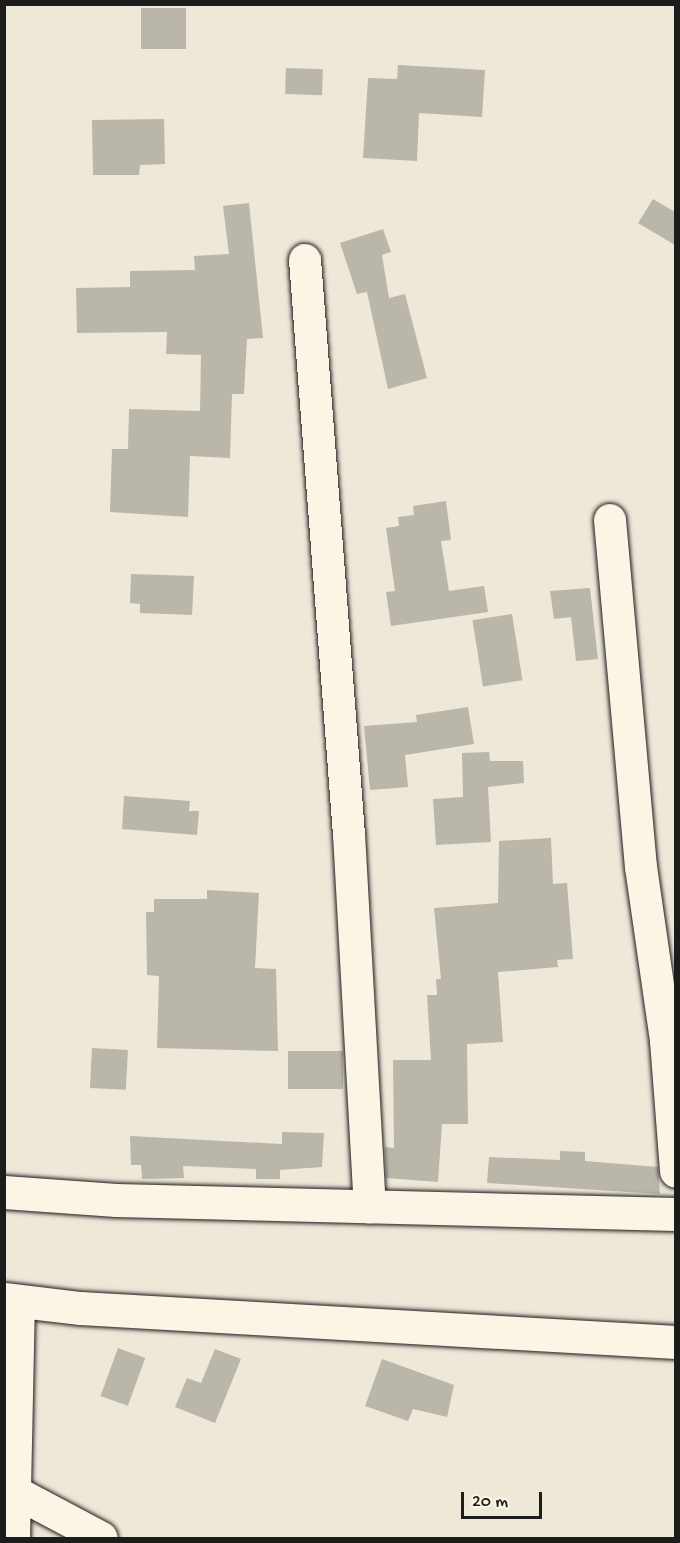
<!DOCTYPE html>
<style>
body{margin:0}
#map{position:relative;width:680px;height:1543px;overflow:hidden;background:#eee8d9;font-family:"Gochi Hand",sans-serif}
div>[style]{position:absolute}
.building>*{inset:0;background:#bab6aa;transform-origin:0 0}
.roads{filter:drop-shadow(0 0 2px #1c1c1c) drop-shadow(0 0 2px #1c1c1c)}
.minor>*{height:32px;margin:-16px;padding:0 16px;transform-origin:16px;border-radius:16px;background:#fcf5e5}
.tertiary>*{height:33px;margin:-16.5px;padding:0 16.5px;transform-origin:16.5px;border-radius:16.5px;background:#fcf5e5}
span{translate:-50% -50%;white-space:nowrap;text-align:center;line-height:1.15;-webkit-text-stroke:5px #fcf5e5;paint-order:stroke}
.frame{position:absolute;inset:0;border:6px solid #1c1c1c;pointer-events:none}
.scale{position:absolute;left:461px;top:1492px;width:81px;height:27px;box-sizing:border-box;border:3px solid #1c1c1c;border-top:0;padding-left:8px;font-size:18px;line-height:21px;white-space:nowrap;color:#1c1c1c;-webkit-text-stroke:4px #fcf5e5;paint-order:stroke}
</style>
<div id="map">
<div class="building">
<div style="left:186px;top:8px;width:41px;height:45px;rotate:90deg"></div>
<div style="clip-path:polygon(398px 65px,485px 70px,482px 117px,419px 113px,417px 161px,363px 158px,368px 78px,397px 79px)"></div>
<div style="left:286px;top:68px;width:37px;height:26px;rotate:2deg"></div>
<div style="clip-path:polygon(164px 119px,165px 164px,140px 165px,139px 175px,93px 175px,92px 120px)"></div>
<div style="clip-path:polygon(653px 199px,675px 212px,675px 245px,638px 223px)"></div>
<div style="clip-path:polygon(249px 203px,263px 338px,247px 339px,244px 394px,232px 394px,230px 458px,190px 456px,188px 517px,110px 512px,112px 449px,128px 449px,129px 409px,200px 411px,201px 355px,166px 354px,167px 332px,77px 333px,76px 288px,130px 287px,130px 271px,195px 270px,194px 256px,229px 254px,223px 206px)"></div>
<div style="clip-path:polygon(383px 229px,391px 252px,382px 255px,389px 298px,405px 294px,427px 378px,388px 389px,367px 292px,357px 294px,340px 243px)"></div>
<div style="clip-path:polygon(446px 501px,451px 540px,441px 541px,449px 591px,484px 586px,488px 612px,391px 626px,386px 592px,395px 591px,386px 528px,399px 526px,398px 517px,414px 515px,413px 506px)"></div>
<div style="clip-path:polygon(131px 574px,194px 576px,192px 615px,140px 613px,140px 604px,130px 603px)"></div>
<div style="clip-path:polygon(590px 588px,598px 659px,576px 661px,571px 617px,554px 619px,550px 591px)"></div>
<div style="left:512px;top:614px;width:67px;height:40px;rotate:81deg"></div>
<div style="clip-path:polygon(468px 707px,474px 744px,405px 755px,408px 787px,370px 790px,364px 726px,417px 722px,416px 715px)"></div>
<div style="clip-path:polygon(489px 752px,490px 761px,523px 761px,524px 783px,488px 787px,491px 842px,436px 845px,433px 799px,463px 797px,462px 753px)"></div>
<div style="clip-path:polygon(124px 796px,190px 801px,189px 811px,199px 811px,197px 835px,122px 829px)"></div>
<div style="clip-path:polygon(551px 838px,553px 884px,567px 883px,573px 959px,557px 960px,558px 967px,498px 972px,503px 1042px,467px 1044px,468px 1124px,442px 1124px,438px 1182px,386px 1178px,385px 1147px,394px 1148px,393px 1060px,431px 1060px,427px 995px,437px 995px,436px 979px,441px 979px,434px 908px,498px 903px,499px 841px)"></div>
<div style="clip-path:polygon(207px 890px,259px 893px,255px 968px,276px 969px,278px 1051px,157px 1048px,159px 976px,147px 975px,146px 912px,154px 912px,154px 899px,207px 899px)"></div>
<div style="left:92px;top:1048px;width:36px;height:40px;rotate:3deg"></div>
<div style="left:288px;top:1051px;width:55px;height:38px"></div>
<div style="clip-path:polygon(282px 1132px,324px 1133px,322px 1167px,280px 1170px,280px 1179px,256px 1179px,256px 1169px,183px 1166px,184px 1178px,142px 1179px,141px 1165px,131px 1165px,130px 1136px,282px 1144px)"></div>
<div style="clip-path:polygon(560px 1151px,585px 1152px,585px 1161px,658px 1167px,660px 1194px,487px 1183px,489px 1157px,560px 1160px)"></div>
<div style="left:118px;top:1348px;width:29px;height:51px;rotate:20deg"></div>
<div style="clip-path:polygon(215px 1349px,241px 1359px,215px 1423px,175px 1407px,187px 1378px,201px 1383px)"></div>
<div style="clip-path:polygon(382px 1359px,454px 1385px,447px 1417px,413px 1409px,408px 1421px,365px 1406px)"></div>
</div>
<div class="roads">
<div class="minor">
<div style="left:305px;top:260px;width:576px;rotate:85.62deg"></div>
<div style="left:349px;top:834px;width:374px;rotate:86.8deg"></div>
<div style="left:610px;top:520px;width:348px;rotate:84.9deg"></div>
<div style="left:641px;top:867px;width:176px;rotate:81.8deg"></div>
<div style="left:666px;top:1041px;width:131px;rotate:85.6deg"></div>
<div style="left:15px;top:1492px;width:98px;rotate:27.9deg"></div>
<div style="left:14px;top:1538px;width:237px;rotate:-88.8deg"></div>
</div>
<div class="tertiary">
<div style="left:4px;top:1192px;width:112px;rotate:4.1deg"></div>
<div style="left:116px;top:1200px;width:560px;rotate:1.43deg"></div>
<div style="left:4px;top:1299px;width:77px;rotate:6.8deg"></div>
<div style="left:80px;top:1308px;width:597px;rotate:3.27deg"></div>
</div>
</div>
<div class="frame"></div>
<div class="scale">20 m</div>
</div>
